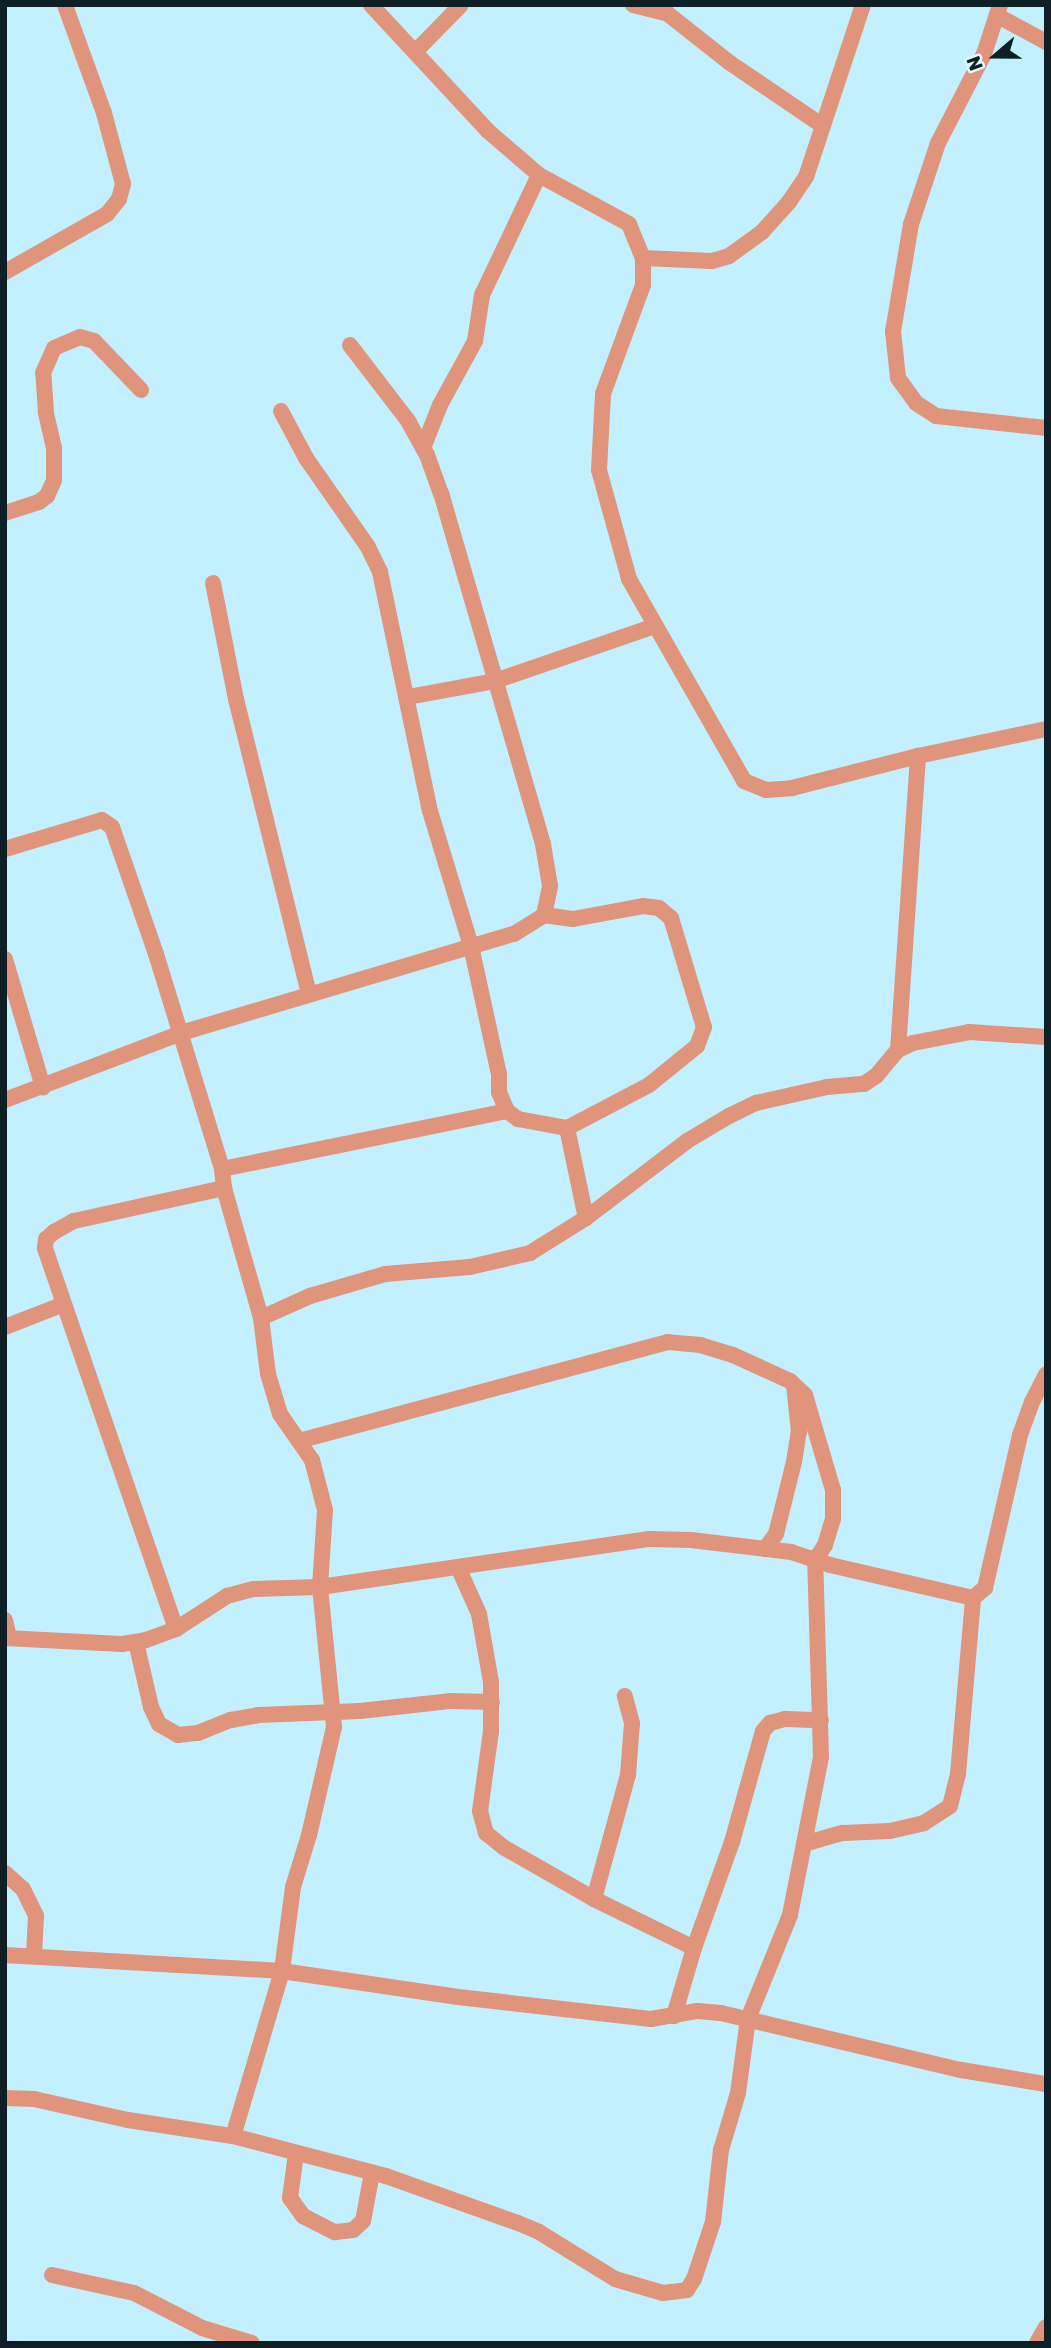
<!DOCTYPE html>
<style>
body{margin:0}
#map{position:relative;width:1051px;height:2348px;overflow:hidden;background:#c2f0fe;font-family:Rubik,sans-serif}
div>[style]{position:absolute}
.minor>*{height:16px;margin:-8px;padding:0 8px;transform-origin:8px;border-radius:8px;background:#e0947c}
span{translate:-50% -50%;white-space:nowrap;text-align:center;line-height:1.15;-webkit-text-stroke:5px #e6f8fe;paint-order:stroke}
.frame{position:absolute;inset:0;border:7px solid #0e2025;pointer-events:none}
.north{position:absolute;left:960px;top:21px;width:70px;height:70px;-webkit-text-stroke:5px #e6f8fe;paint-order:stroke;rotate:250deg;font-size:19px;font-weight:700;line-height:28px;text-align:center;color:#0e2025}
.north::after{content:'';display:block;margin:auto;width:24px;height:32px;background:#0e2025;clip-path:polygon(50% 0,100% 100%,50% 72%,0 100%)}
</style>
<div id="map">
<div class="minor">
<div style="left:371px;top:5px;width:172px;rotate:47.1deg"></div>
<div style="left:488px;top:131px;width:67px;rotate:40.8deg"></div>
<div style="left:539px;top:175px;width:102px;rotate:28.6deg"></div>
<div style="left:629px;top:224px;width:37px;rotate:68deg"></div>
<div style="left:643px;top:258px;width:27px;rotate:90deg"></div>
<div style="left:643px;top:285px;width:116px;rotate:110.2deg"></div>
<div style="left:603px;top:394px;width:76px;rotate:93deg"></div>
<div style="left:599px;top:470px;width:113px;rotate:74.6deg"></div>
<div style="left:629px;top:579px;width:232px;rotate:60.3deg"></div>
<div style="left:744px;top:781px;width:24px;rotate:22deg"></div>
<div style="left:766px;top:790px;width:26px;rotate:-4deg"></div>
<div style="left:792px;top:788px;width:130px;rotate:-14.3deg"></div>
<div style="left:918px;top:756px;width:131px;rotate:-11.9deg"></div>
<div style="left:633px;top:5px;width:36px;rotate:14deg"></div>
<div style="left:668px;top:14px;width:79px;rotate:38.3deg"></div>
<div style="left:730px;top:63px;width:112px;rotate:34.1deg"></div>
<div style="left:1000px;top:5px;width:52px;rotate:108.1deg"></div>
<div style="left:984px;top:54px;width:100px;rotate:117.3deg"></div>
<div style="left:938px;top:143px;width:85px;rotate:108.4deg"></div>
<div style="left:911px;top:224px;width:109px;rotate:99.5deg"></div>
<div style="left:893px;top:331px;width:47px;rotate:83.9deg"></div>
<div style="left:898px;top:378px;width:31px;rotate:54deg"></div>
<div style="left:916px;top:403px;width:24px;rotate:33deg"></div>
<div style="left:936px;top:416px;width:111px;rotate:6.2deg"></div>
<div style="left:998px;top:16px;width:55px;rotate:28.4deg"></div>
<div style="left:416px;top:51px;width:64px;rotate:-45.6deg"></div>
<div style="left:643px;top:258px;width:69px;rotate:2.5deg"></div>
<div style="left:712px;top:261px;width:18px;rotate:-16deg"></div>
<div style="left:729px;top:256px;width:41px;rotate:-36deg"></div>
<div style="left:762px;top:232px;width:40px;rotate:-48deg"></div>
<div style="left:789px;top:202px;width:30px;rotate:-56deg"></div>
<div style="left:806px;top:177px;width:181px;rotate:-71.7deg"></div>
<div style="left:5px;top:272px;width:117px;rotate:-29.6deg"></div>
<div style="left:107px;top:214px;width:19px;rotate:-51deg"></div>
<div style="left:119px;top:199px;width:16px;rotate:-75deg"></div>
<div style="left:123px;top:184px;width:73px;rotate:-105deg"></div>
<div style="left:104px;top:113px;width:115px;rotate:-109.9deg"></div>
<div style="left:281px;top:411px;width:53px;rotate:62deg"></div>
<div style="left:306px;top:458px;width:108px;rotate:55.1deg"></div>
<div style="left:368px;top:547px;width:28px;rotate:64deg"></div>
<div style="left:380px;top:572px;width:244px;rotate:78.2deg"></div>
<div style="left:430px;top:811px;width:141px;rotate:73.1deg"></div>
<div style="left:471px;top:946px;width:131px;rotate:77.7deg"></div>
<div style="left:499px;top:1074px;width:18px;rotate:90deg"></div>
<div style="left:499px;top:1092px;width:21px;rotate:67deg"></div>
<div style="left:507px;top:1111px;width:14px;rotate:36deg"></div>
<div style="left:518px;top:1119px;width:50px;rotate:10.4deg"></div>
<div style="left:567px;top:1128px;width:92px;rotate:78.1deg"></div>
<div style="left:423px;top:448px;width:46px;rotate:-68.4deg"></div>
<div style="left:440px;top:405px;width:73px;rotate:-61.3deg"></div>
<div style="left:475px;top:341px;width:47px;rotate:-81.3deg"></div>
<div style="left:482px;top:295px;width:133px;rotate:-64.6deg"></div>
<div style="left:5px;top:513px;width:36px;rotate:-18deg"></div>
<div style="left:39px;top:502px;width:10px;rotate:-37deg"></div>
<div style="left:47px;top:496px;width:17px;rotate:-66deg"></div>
<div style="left:54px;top:480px;width:32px;rotate:-90deg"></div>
<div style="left:54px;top:448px;width:37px;rotate:-103deg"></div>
<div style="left:46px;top:412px;width:39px;rotate:-94deg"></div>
<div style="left:43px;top:373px;width:27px;rotate:-66deg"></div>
<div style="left:54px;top:348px;width:28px;rotate:-23deg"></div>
<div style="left:80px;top:337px;width:15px;rotate:16deg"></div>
<div style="left:94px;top:341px;width:68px;rotate:46.2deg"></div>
<div style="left:213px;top:583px;width:118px;rotate:78.8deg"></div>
<div style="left:236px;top:699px;width:303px;rotate:76.1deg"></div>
<div style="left:408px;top:697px;width:88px;rotate:-10.4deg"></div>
<div style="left:495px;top:681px;width:169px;rotate:-19deg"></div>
<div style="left:5px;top:849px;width:101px;rotate:-16.6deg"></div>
<div style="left:102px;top:820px;width:12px;rotate:35deg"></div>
<div style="left:112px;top:827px;width:134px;rotate:70.9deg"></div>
<div style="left:156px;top:954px;width:225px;rotate:72.9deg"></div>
<div style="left:222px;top:1169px;width:19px;rotate:84deg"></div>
<div style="left:224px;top:1188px;width:135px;rotate:74.1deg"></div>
<div style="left:261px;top:1318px;width:56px;rotate:82.9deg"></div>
<div style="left:268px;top:1374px;width:42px;rotate:73.3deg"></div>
<div style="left:280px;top:1414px;width:56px;rotate:55.2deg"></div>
<div style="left:312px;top:1460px;width:52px;rotate:75.4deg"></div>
<div style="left:325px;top:1510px;width:77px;rotate:93.7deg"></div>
<div style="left:320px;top:1587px;width:141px;rotate:84.3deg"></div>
<div style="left:334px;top:1727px;width:111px;rotate:103deg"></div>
<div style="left:309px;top:1835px;width:54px;rotate:107.1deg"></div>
<div style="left:293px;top:1887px;width:85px;rotate:97.5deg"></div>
<div style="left:282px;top:1971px;width:172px;rotate:106.5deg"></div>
<div style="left:544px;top:915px;width:29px;rotate:8deg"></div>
<div style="left:573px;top:919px;width:71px;rotate:-10.5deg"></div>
<div style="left:643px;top:906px;width:16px;rotate:7deg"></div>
<div style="left:659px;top:908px;width:16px;rotate:40deg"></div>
<div style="left:671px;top:918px;width:114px;rotate:73.2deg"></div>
<div style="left:704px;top:1027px;width:20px;rotate:110deg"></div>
<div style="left:697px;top:1046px;width:62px;rotate:140.9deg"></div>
<div style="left:649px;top:1085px;width:93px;rotate:152.3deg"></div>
<div style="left:5px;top:959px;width:134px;rotate:73.5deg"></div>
<div style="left:898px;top:1050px;width:295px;rotate:-86.1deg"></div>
<div style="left:5px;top:1100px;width:188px;rotate:-20.8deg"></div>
<div style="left:181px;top:1033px;width:347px;rotate:-16.6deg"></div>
<div style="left:514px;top:934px;width:36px;rotate:-32deg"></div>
<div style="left:544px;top:915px;width:30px;rotate:-78deg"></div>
<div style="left:550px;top:886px;width:43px;rotate:-99.5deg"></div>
<div style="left:543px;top:844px;width:365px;rotate:-106.2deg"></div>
<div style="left:441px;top:494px;width:41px;rotate:-109.7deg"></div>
<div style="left:427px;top:455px;width:38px;rotate:-119deg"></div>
<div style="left:409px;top:422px;width:97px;rotate:-127.5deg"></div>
<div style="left:222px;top:1169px;width:291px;rotate:-11.5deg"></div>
<div style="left:261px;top:1318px;width:54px;rotate:-24.2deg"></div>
<div style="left:310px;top:1296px;width:78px;rotate:-16.3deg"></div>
<div style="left:385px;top:1274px;width:85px;rotate:-4.7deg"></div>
<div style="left:470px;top:1267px;width:62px;rotate:-13.1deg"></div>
<div style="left:530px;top:1253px;width:66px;rotate:-32deg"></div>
<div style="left:586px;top:1218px;width:127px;rotate:-37.3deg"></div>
<div style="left:687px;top:1141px;width:49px;rotate:-30.8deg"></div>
<div style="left:729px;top:1116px;width:30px;rotate:-26deg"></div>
<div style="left:756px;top:1103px;width:73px;rotate:-12.7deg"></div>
<div style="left:827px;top:1087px;width:37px;rotate:-5deg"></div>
<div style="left:864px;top:1084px;width:14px;rotate:-34deg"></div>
<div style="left:876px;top:1076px;width:34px;rotate:-50deg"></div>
<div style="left:898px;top:1050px;width:17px;rotate:-25deg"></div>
<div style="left:913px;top:1043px;width:57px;rotate:-11.1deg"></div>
<div style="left:969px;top:1032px;width:77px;rotate:3.7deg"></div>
<div style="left:5px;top:1327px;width:63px;rotate:-21.3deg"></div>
<div style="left:765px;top:1549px;width:19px;rotate:-54deg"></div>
<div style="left:776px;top:1534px;width:74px;rotate:-76deg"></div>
<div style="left:794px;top:1462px;width:30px;rotate:-81deg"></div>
<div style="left:799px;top:1432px;width:47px;rotate:-96.1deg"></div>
<div style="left:458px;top:1567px;width:51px;rotate:65.9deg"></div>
<div style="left:479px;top:1614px;width:69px;rotate:80deg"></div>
<div style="left:491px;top:1682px;width:49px;rotate:90deg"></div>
<div style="left:491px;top:1731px;width:81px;rotate:97.8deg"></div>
<div style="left:480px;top:1811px;width:23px;rotate:75deg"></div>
<div style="left:486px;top:1833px;width:22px;rotate:39deg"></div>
<div style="left:503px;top:1847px;width:105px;rotate:29.7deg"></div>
<div style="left:594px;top:1899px;width:111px;rotate:26.1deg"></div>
<div style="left:694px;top:1948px;width:71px;rotate:106.4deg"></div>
<div style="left:5px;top:1620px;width:17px;rotate:77deg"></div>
<div style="left:176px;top:1629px;width:403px;rotate:-109deg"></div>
<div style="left:45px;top:1248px;width:9px;rotate:-84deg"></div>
<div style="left:46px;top:1239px;width:11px;rotate:-41deg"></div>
<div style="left:54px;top:1232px;width:23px;rotate:-29deg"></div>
<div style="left:74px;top:1221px;width:154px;rotate:-12.4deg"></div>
<div style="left:5px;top:1638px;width:117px;rotate:2.9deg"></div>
<div style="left:122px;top:1644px;width:24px;rotate:-9deg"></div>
<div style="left:146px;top:1640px;width:32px;rotate:-20deg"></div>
<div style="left:176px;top:1629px;width:61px;rotate:-32.9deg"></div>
<div style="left:227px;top:1596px;width:27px;rotate:-15deg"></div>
<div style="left:253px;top:1589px;width:67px;rotate:-1.7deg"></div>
<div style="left:320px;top:1587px;width:333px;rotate:-8.3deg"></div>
<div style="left:650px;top:1539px;width:41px;rotate:1.4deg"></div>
<div style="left:691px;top:1540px;width:101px;rotate:6.8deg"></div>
<div style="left:791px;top:1552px;width:41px;rotate:18.4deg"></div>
<div style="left:830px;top:1565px;width:147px;rotate:13deg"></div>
<div style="left:973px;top:1598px;width:16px;rotate:-40deg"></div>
<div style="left:985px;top:1588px;width:157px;rotate:-77.1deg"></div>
<div style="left:1020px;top:1435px;width:35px;rotate:-70deg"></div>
<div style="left:1032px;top:1402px;width:31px;rotate:-63deg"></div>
<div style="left:136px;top:1642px;width:67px;rotate:77deg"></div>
<div style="left:151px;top:1707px;width:19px;rotate:65deg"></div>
<div style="left:159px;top:1724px;width:22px;rotate:30deg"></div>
<div style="left:178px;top:1735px;width:20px;rotate:-6deg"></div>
<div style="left:198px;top:1733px;width:35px;rotate:-22deg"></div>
<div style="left:231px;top:1720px;width:27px;rotate:-10deg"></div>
<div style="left:258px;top:1715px;width:102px;rotate:-2.2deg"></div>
<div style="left:360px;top:1711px;width:92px;rotate:-6.3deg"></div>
<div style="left:451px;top:1701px;width:41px;rotate:1.4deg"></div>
<div style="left:807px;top:1843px;width:37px;rotate:-16deg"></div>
<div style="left:843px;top:1833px;width:47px;rotate:-2.4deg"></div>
<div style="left:890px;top:1831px;width:35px;rotate:-13deg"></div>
<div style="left:924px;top:1823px;width:31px;rotate:-33deg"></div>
<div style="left:950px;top:1806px;width:33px;rotate:-76deg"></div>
<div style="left:958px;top:1774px;width:177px;rotate:-85.1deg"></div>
<div style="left:5px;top:1873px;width:24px;rotate:42deg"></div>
<div style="left:23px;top:1889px;width:30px;rotate:64deg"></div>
<div style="left:36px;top:1916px;width:40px;rotate:92.9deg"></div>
<div style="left:594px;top:1899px;width:129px;rotate:-74.7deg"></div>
<div style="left:628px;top:1775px;width:52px;rotate:-85.6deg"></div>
<div style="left:632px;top:1723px;width:28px;rotate:-105deg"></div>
<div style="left:694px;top:1948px;width:113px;rotate:-70.3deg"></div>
<div style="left:732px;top:1842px;width:115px;rotate:-74.4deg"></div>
<div style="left:763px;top:1731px;width:11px;rotate:-49deg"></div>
<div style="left:770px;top:1723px;width:16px;rotate:-15deg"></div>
<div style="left:785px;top:1719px;width:36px;rotate:2deg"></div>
<div style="left:5px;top:1955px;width:277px;rotate:3.3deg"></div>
<div style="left:282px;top:1971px;width:178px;rotate:8.4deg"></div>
<div style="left:458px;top:1997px;width:194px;rotate:6.5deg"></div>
<div style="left:651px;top:2019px;width:47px;rotate:-9.9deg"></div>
<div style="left:697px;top:2011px;width:24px;rotate:5deg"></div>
<div style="left:721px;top:2013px;width:247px;rotate:13.4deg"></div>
<div style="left:961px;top:2070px;width:86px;rotate:9.4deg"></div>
<div style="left:5px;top:2098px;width:29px;rotate:2deg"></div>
<div style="left:34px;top:2099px;width:96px;rotate:12.6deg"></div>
<div style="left:128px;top:2120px;width:106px;rotate:8.7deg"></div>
<div style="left:233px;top:2136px;width:158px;rotate:14.7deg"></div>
<div style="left:386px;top:2176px;width:140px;rotate:19.6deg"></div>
<div style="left:518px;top:2223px;width:23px;rotate:23deg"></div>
<div style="left:539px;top:2232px;width:89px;rotate:31.7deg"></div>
<div style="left:615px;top:2279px;width:50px;rotate:16.3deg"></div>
<div style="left:663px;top:2293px;width:24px;rotate:-7deg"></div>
<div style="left:687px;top:2290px;width:13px;rotate:-58deg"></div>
<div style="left:694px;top:2279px;width:60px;rotate:-71.6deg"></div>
<div style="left:713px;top:2222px;width:72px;rotate:-83.7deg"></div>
<div style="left:721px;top:2150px;width:59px;rotate:-73.4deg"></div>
<div style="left:738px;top:2093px;width:75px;rotate:-82.3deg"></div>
<div style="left:748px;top:2019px;width:112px;rotate:-68deg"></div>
<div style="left:790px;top:1915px;width:161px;rotate:-78.9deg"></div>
<div style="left:821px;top:1757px;width:197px;rotate:-91.7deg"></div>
<div style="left:815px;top:1560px;width:18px;rotate:-56deg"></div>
<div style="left:825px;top:1545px;width:27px;rotate:-73deg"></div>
<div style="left:833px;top:1519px;width:29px;rotate:-90deg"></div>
<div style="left:833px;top:1490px;width:99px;rotate:-106.4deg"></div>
<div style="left:805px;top:1395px;width:21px;rotate:-137deg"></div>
<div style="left:790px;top:1381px;width:63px;rotate:-155.5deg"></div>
<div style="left:733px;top:1355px;width:34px;rotate:-163deg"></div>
<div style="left:701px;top:1345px;width:33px;rotate:-175deg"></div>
<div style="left:668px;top:1342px;width:382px;rotate:165deg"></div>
<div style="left:296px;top:2154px;width:44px;rotate:97.8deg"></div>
<div style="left:290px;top:2198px;width:22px;rotate:54deg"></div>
<div style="left:303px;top:2216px;width:36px;rotate:27deg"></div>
<div style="left:335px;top:2232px;width:18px;rotate:-6deg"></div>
<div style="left:353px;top:2230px;width:13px;rotate:-42deg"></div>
<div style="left:363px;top:2221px;width:49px;rotate:-79.4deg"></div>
<div style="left:52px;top:2275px;width:84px;rotate:12.4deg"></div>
<div style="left:134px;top:2293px;width:76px;rotate:27.2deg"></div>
<div style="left:202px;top:2328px;width:52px;rotate:16.7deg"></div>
<div style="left:1037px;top:2343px;width:18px;rotate:-61deg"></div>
</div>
<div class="frame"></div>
<div class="north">N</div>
</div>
